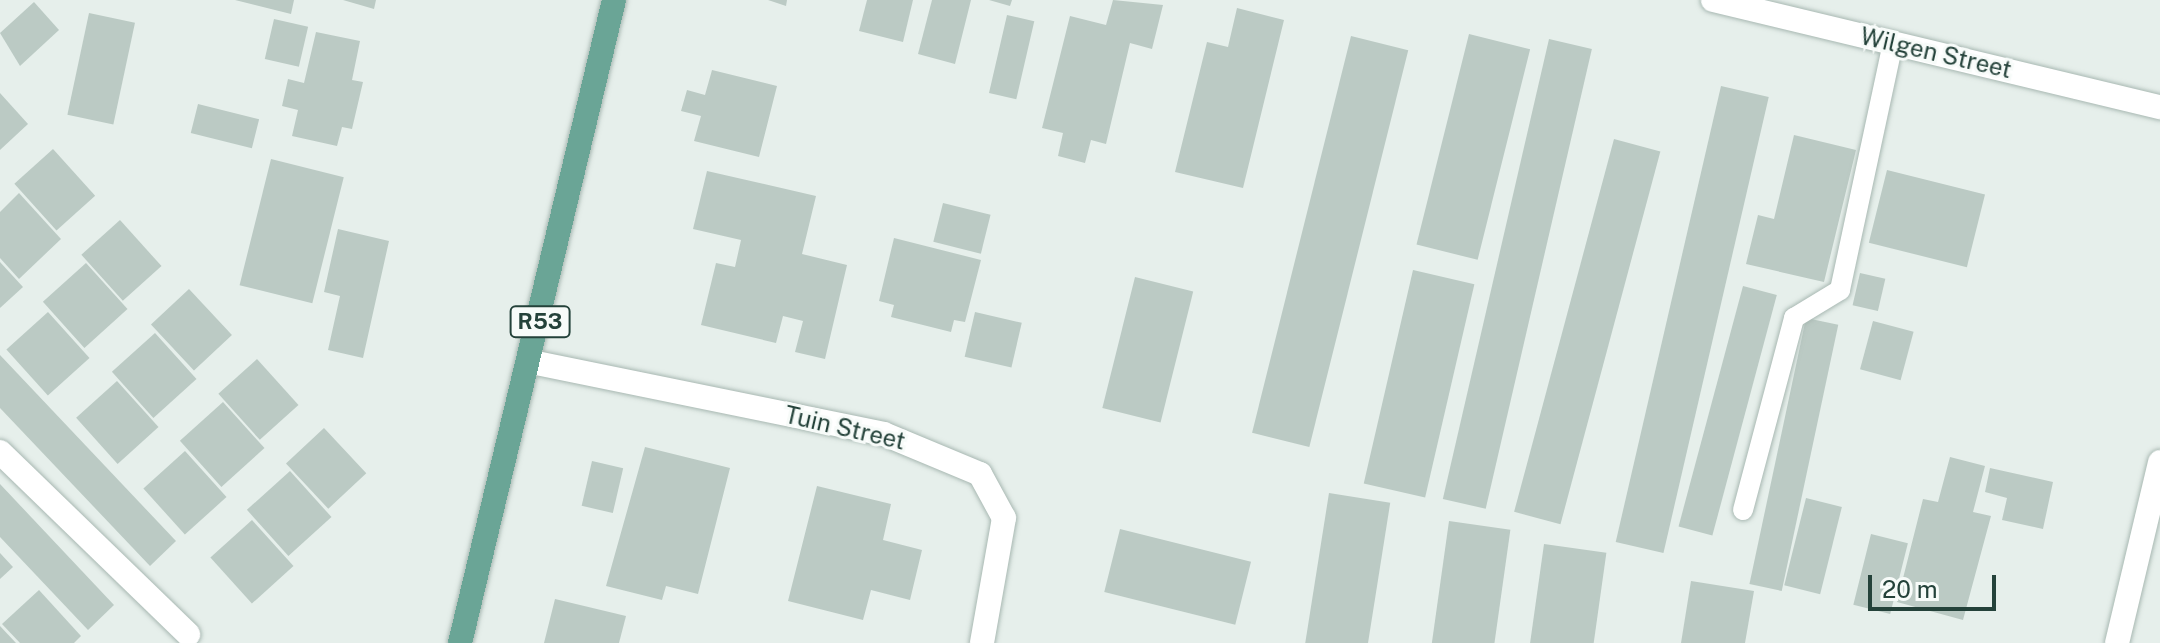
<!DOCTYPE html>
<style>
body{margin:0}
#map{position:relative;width:2160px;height:643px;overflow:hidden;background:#e6efeb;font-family:"Public Sans",sans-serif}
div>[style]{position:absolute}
.building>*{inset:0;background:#bbcac4;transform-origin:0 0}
.roads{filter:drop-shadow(0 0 2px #a8b8b2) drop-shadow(0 0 2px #a8b8b2)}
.lane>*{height:20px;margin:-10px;padding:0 10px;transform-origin:10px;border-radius:10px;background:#fff}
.street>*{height:24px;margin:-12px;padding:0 12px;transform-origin:12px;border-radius:12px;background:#fff}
.primary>*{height:24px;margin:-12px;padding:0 12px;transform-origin:12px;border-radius:12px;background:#6aa596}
span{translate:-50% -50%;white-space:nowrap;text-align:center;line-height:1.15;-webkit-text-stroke:6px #f7fbf9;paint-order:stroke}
.shield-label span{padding:2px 6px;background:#f7fbf9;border:2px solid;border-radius:6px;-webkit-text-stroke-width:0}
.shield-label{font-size:22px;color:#24423a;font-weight:700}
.street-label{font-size:24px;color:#24423a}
.scale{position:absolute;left:1868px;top:575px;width:128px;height:36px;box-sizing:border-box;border:4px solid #24423a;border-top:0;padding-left:10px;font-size:24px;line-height:28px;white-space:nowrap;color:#24423a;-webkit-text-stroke:6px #f7fbf9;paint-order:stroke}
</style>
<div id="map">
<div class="building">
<div style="clip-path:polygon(235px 0,294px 0,291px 14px)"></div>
<div style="clip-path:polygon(343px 0,376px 0,374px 9px)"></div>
<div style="clip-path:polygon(768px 0,787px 0,786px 6px)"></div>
<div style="clip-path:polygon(867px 0,913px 0,903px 42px,859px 31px)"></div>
<div style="clip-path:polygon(932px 0,971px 0,955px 64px,918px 54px)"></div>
<div style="clip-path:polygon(989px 0,1012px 0,1010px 6px)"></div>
<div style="clip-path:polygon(1113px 0,1163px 5px,1152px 49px,1130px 43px,1106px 144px,1091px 140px,1085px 163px,1058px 156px,1063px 133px,1042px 128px,1070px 16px,1106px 25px)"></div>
<div style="clip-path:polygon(34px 2px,59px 30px,20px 66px,0 33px)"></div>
<div style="clip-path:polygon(1237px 8px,1284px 20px,1243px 188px,1175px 172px,1207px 42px,1228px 47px)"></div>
<div style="left:89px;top:13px;width:47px;height:104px;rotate:12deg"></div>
<div style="left:1007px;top:15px;width:28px;height:80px;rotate:13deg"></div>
<div style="left:274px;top:19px;width:35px;height:41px;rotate:13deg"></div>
<div style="clip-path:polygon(316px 32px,360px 41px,352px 80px,363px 82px,352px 129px,342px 127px,337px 146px,292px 136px,298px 110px,282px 106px,288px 79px,304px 83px)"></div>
<div style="left:1469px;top:34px;width:63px;height:217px;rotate:14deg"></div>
<div style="left:1351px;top:36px;width:59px;height:409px;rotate:14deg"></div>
<div style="left:1549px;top:39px;width:44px;height:472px;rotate:13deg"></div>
<div style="clip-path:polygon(712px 70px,777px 86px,759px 157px,694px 141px,701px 116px,681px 111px,687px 90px,705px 95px)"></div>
<div style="left:1721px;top:86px;width:49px;height:468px;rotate:13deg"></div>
<div style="clip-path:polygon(0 93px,28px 124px,0 150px)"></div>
<div style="left:198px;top:104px;width:63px;height:30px;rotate:14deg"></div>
<div style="clip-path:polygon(1794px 135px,1856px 150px,1824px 282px,1746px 264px,1758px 215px,1774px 219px)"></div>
<div style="left:1614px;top:139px;width:48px;height:386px;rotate:15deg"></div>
<div style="left:53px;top:149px;width:63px;height:52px;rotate:48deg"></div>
<div style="left:271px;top:159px;width:75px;height:130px;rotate:14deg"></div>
<div style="left:1887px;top:170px;width:101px;height:75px;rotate:14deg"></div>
<div style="clip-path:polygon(707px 171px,816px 196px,802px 254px,847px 265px,825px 359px,795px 352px,803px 321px,783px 316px,776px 343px,701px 325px,716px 263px,735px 267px,741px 240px,693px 229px)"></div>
<div style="clip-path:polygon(19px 193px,61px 239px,19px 279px,0 258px,0 212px)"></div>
<div style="left:943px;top:203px;width:49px;height:40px;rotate:14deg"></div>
<div style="left:120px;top:220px;width:62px;height:52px;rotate:48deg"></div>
<div style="clip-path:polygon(338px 229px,389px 241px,363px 358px,328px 350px,340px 296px,324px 292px)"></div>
<div style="clip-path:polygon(894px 238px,981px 260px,965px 322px,954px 320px,951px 332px,891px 317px,894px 305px,879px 301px)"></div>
<div style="clip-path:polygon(0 262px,23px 287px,0 308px)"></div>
<div style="left:86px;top:263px;width:62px;height:58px;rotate:48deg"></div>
<div style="left:1413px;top:270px;width:63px;height:219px;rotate:13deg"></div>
<div style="left:1860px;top:273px;width:26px;height:33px;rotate:13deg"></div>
<div style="left:1135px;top:277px;width:60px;height:135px;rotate:14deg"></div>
<div style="left:1743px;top:286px;width:35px;height:249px;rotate:15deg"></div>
<div style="left:189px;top:289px;width:63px;height:52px;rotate:47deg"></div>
<div style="left:48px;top:312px;width:62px;height:56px;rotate:48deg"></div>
<div style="left:975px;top:312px;width:48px;height:46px;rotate:13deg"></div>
<div style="left:1806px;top:318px;width:33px;height:272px;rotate:12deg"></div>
<div style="left:1873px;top:321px;width:42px;height:50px;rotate:15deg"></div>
<div style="left:155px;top:333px;width:62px;height:58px;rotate:48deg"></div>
<div style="clip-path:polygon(0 355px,176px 541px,150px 566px,0 408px)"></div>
<div style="left:257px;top:359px;width:62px;height:52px;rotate:48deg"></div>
<div style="left:117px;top:381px;width:62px;height:55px;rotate:48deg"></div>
<div style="left:223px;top:402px;width:62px;height:58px;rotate:48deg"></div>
<div style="left:324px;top:428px;width:62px;height:52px;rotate:47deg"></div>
<div style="clip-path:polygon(645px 447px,730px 468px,698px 594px,666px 586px,662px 600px,606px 586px)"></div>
<div style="left:185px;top:451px;width:62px;height:56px;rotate:48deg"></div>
<div style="clip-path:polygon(1950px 457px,1985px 466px,1973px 512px,1991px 516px,1963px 620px,1897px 602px,1923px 499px,1938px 502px)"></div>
<div style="left:592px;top:461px;width:32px;height:46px;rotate:13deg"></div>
<div style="clip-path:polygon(1990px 468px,2053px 482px,2043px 529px,2002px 520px,2007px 498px,1985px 492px)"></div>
<div style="left:290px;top:471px;width:62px;height:58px;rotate:48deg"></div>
<div style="clip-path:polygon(0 484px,114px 605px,88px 630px,0 537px)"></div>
<div style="clip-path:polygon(817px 486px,891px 504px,883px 540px,922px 550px,910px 600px,871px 590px,863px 620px,788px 601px)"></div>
<div style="left:1329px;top:493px;width:62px;height:152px;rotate:9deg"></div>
<div style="left:1806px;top:498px;width:37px;height:90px;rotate:14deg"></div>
<div style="left:252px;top:520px;width:62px;height:56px;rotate:48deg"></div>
<div style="left:1449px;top:521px;width:62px;height:124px;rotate:8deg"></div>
<div style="left:1120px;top:529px;width:135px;height:65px;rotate:14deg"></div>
<div style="left:1871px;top:534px;width:38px;height:73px;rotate:14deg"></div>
<div style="left:1544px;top:544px;width:63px;height:100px;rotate:8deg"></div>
<div style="clip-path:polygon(0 553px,13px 567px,0 579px)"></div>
<div style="clip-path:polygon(1691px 581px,1754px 591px,1745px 643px,1681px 643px)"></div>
<div style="clip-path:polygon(39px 590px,81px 636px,74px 643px,20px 643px,2px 624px)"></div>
<div style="clip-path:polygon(555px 599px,626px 616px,619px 643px,544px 643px)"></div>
<div style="clip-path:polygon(0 626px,16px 643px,0 643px)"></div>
</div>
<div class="roads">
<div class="lane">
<div style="left:1743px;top:510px;width:199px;rotate:-75.1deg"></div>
<div style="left:1794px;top:318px;width:54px;rotate:-31.3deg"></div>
<div style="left:1840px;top:290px;width:253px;rotate:-77.9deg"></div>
</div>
<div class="street">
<div style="left:1713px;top:0;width:460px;rotate:13.5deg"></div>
<div style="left:531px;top:362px;width:360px;rotate:11.5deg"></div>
<div style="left:884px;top:434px;width:104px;rotate:22.6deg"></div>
<div style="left:980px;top:474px;width:50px;rotate:61.4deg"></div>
<div style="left:1004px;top:518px;width:127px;rotate:100deg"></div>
<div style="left:0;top:452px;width:262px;rotate:44.1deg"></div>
<div style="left:2117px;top:643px;width:186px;rotate:-76.6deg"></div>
</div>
<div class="primary">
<div style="left:460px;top:643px;width:661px;rotate:-76.53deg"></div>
</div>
</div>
<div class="shield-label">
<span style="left:540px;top:322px">R53</span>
</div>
<div class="street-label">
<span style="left:1936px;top:53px;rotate:13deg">Wilgen Street</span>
<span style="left:845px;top:428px;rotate:13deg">Tuin Street</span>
</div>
<div class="scale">20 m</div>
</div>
